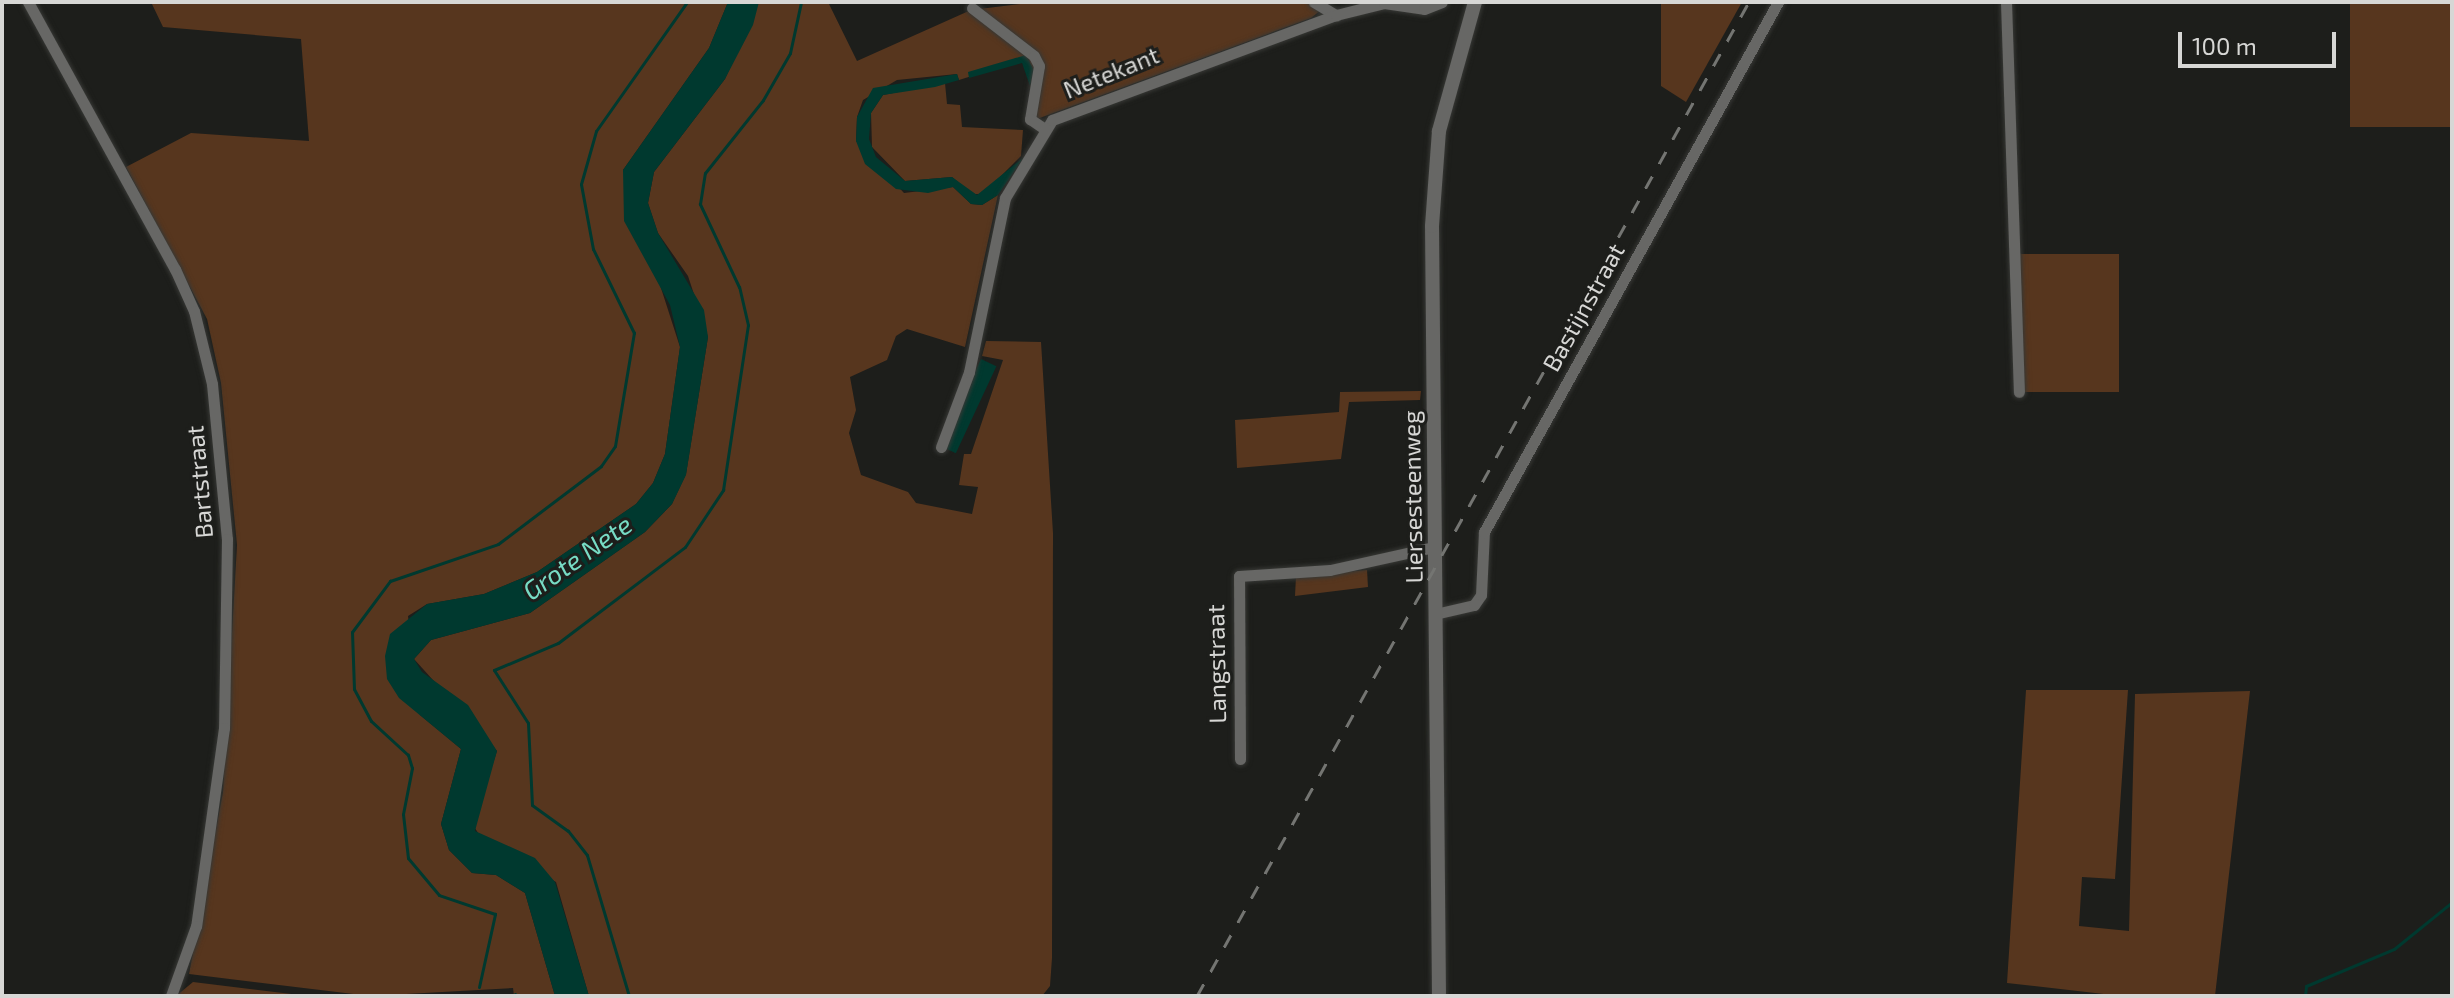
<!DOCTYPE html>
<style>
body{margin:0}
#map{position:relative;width:2454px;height:998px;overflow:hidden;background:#1d1e1b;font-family:"Exo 2",sans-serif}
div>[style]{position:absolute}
.green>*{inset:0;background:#57361e;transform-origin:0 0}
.water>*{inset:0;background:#00392f;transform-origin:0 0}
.stream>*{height:3px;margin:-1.5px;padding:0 1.5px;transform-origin:1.5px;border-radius:1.5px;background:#00392f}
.roads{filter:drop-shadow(0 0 2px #373835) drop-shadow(0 0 2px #373835)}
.minor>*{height:11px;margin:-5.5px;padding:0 5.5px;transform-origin:5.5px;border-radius:5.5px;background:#676765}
.tertiary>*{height:14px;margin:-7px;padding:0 7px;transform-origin:7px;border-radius:7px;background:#676765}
.rail>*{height:3px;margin-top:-1.5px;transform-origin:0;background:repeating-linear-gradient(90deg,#747572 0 14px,transparent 0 28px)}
span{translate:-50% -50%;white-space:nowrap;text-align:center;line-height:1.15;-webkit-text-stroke:6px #1d1e1b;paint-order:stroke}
.street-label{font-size:24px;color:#d7d7d5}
.water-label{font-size:26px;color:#77dcc5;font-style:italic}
.frame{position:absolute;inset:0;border:4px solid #d7d7d5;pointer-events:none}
.scale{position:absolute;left:2178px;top:32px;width:158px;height:36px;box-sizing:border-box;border:4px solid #d7d7d5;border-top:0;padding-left:10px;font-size:24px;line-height:28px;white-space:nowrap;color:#d7d7d5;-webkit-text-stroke:6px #1d1e1b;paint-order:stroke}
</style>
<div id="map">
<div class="green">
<div style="clip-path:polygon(151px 2px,728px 2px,709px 48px,623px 170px,680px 347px,665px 454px,653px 483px,636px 504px,537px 572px,484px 594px,427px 604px,408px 616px,420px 715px,461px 749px,441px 824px,449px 850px,472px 873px,496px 875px,525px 893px,555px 996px,514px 996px,513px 988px,370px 996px,189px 974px,223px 792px,237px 545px,221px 383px,207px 319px,126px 167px,191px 133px,309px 141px,301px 39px,163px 27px)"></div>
<div style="clip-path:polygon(759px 2px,828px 2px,857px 61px,971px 10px,1036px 2px,1331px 2px,1311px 18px,1037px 119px,1029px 58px,959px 80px,957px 74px,897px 80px,863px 100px,857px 117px,856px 141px,904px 193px,953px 187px,971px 204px,982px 205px,998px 195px,965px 347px,907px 329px,896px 336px,887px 360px,850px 377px,856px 410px,849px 433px,861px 475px,908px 492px,916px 503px,972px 514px,978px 487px,959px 485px,964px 454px,971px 454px,1003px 360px,982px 356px,986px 341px,1041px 342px,1053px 533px,1052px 958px,1050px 986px,1042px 996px,589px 996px,556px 882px,482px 839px,473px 825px,497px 751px,414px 659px,431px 640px,530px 613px,645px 532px,672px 504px,686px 474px,708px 337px,688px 276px,658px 233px,648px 203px,654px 172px,725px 79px)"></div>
<div style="clip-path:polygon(1661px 2px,1742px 2px,1686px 102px,1661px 86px)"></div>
<div style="left:2350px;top:2px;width:102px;height:125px"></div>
<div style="clip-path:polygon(945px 83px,947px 104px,960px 105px,962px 127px,1023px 130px,1021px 156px,983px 194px,972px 194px,952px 177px,905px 181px,872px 147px,871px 113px,883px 95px)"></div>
<div style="left:2019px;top:254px;width:100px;height:138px"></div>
<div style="clip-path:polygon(1421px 391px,1420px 400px,1349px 402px,1341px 459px,1237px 468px,1235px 420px,1339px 412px,1340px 392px)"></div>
<div style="clip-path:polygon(1367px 570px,1368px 587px,1295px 596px,1296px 576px)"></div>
<div style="clip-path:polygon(2026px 690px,2128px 690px,2115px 879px,2082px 877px,2079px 926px,2129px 931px,2135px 694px,2250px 691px,2215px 996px,2121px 996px,2007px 983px)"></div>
<div style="clip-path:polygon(193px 982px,308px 996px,176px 996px)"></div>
</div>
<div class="water">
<div style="clip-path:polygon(728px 2px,759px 2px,753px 25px,725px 79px,654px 172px,648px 203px,658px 233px,704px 310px,708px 337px,686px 475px,672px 504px,645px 532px,530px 613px,431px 640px,414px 659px,422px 672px,468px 705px,497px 751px,475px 831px,535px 858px,555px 882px,589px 996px,555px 996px,525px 893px,496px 875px,472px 873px,449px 850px,441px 824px,461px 749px,399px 698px,387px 679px,385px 656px,390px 634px,427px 604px,484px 594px,537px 572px,636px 504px,653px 483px,665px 454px,680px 347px,670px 305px,624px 221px,623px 170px,709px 48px)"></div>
<div style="clip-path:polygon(1026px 55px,1034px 70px,1030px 86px,1022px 63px,969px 78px,968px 72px)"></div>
<div style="clip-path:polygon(957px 74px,959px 80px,935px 87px,883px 95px,871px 113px,869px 139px,876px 157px,905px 181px,952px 177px,977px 195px,1024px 157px,998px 195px,982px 205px,971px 204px,953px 187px,928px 193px,896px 189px,865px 164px,856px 141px,857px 117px,873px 88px)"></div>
<div style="left:981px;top:359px;width:17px;height:96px;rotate:25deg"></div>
</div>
<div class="stream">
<div style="left:479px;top:987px;width:75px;rotate:-77.6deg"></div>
<div style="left:495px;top:914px;width:59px;rotate:-161.3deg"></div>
<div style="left:439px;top:895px;width:48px;rotate:-130deg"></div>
<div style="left:408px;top:858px;width:44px;rotate:-96.5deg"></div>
<div style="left:403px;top:814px;width:47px;rotate:-78.9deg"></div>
<div style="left:412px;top:768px;width:14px;rotate:-107deg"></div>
<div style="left:408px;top:755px;width:50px;rotate:-137.4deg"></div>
<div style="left:371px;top:721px;width:36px;rotate:-118deg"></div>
<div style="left:354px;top:689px;width:57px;rotate:-92deg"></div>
<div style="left:352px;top:632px;width:64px;rotate:-53.3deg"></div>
<div style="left:390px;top:581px;width:114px;rotate:-18.9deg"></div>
<div style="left:498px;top:544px;width:129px;rotate:-37.1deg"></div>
<div style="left:601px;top:466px;width:24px;rotate:-55deg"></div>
<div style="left:615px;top:446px;width:115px;rotate:-80.5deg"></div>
<div style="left:634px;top:333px;width:93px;rotate:-116deg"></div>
<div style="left:593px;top:249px;width:66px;rotate:-100.5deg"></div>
<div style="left:581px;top:184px;width:55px;rotate:-74.2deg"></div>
<div style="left:596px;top:131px;width:158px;rotate:-54.8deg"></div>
<div style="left:515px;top:994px;width:2px;rotate:63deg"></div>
<div style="left:629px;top:996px;width:147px;rotate:-106.6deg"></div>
<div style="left:587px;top:855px;width:31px;rotate:-128deg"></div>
<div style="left:568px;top:831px;width:44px;rotate:-144.2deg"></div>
<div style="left:532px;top:805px;width:82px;rotate:-92.8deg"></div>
<div style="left:528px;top:723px;width:63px;rotate:-122.7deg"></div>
<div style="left:494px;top:670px;width:69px;rotate:-22.9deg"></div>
<div style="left:558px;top:643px;width:159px;rotate:-37.1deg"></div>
<div style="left:685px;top:547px;width:69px;rotate:-56.3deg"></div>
<div style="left:723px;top:490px;width:167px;rotate:-81.4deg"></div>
<div style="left:748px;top:325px;width:39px;rotate:-103deg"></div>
<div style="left:739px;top:287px;width:92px;rotate:-115.2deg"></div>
<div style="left:700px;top:204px;width:31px;rotate:-81deg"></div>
<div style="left:705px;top:173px;width:93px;rotate:-51.5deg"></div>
<div style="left:763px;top:100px;width:54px;rotate:-60.1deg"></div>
<div style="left:790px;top:53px;width:52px;rotate:-77.8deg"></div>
<div style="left:2305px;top:996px;width:10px;rotate:-84deg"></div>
<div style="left:2306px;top:986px;width:95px;rotate:-22.8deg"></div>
<div style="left:2394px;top:949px;width:75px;rotate:-39deg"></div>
</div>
<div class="roads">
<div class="minor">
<div style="left:28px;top:2px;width:305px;rotate:61.2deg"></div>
<div style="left:175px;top:269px;width:46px;rotate:65.7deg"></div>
<div style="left:194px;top:311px;width:75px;rotate:76.1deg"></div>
<div style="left:212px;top:384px;width:156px;rotate:84.5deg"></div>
<div style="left:227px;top:539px;width:189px;rotate:90.9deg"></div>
<div style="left:224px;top:728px;width:200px;rotate:98deg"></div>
<div style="left:196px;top:926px;width:74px;rotate:109.7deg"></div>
<div style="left:1314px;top:2px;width:26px;rotate:31deg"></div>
<div style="left:2006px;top:2px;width:390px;rotate:88.1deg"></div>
<div style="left:972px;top:8px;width:78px;rotate:37.7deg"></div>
<div style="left:1034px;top:56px;width:11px;rotate:63deg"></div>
<div style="left:1039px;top:66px;width:54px;rotate:99.6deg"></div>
<div style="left:1030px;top:119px;width:18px;rotate:34deg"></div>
<div style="left:941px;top:447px;width:80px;rotate:-69.5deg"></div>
<div style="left:969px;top:372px;width:178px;rotate:-78.3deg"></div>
<div style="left:1005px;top:198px;width:91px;rotate:-58.9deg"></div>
<div style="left:1052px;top:120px;width:303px;rotate:-20.3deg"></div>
<div style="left:1336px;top:15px;width:49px;rotate:-14deg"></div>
<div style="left:1384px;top:3px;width:40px;rotate:8.5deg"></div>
<div style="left:1424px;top:9px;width:19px;rotate:-21deg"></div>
<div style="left:1435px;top:614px;width:40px;rotate:-13deg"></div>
<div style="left:1474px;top:605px;width:12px;rotate:-55deg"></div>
<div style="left:1481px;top:595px;width:63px;rotate:-87.3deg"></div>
<div style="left:1484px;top:532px;width:606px;rotate:-60.98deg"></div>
<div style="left:1240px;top:759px;width:183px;rotate:-90.3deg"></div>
<div style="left:1239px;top:576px;width:91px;rotate:-3.8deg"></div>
<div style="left:1330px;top:570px;width:107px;rotate:-12.5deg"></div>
</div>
<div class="tertiary">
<div style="left:1439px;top:996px;width:770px;rotate:-90.52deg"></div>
<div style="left:1432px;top:226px;width:95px;rotate:-85.8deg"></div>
<div style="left:1439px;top:131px;width:134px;rotate:-74.4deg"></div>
</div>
</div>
<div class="rail">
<div style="left:1197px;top:996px;width:1137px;rotate:-60.96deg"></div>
</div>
<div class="street-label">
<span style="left:1111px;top:72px;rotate:-22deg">Netekant</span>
<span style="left:1583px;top:307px;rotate:-61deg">Bastijnstraat</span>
<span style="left:199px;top:482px;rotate:-95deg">Bartstraat</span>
<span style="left:1412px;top:497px;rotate:-91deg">Liersesteenweg</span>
<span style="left:1216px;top:664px;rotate:-91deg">Langstraat</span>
</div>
<div class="water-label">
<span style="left:577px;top:557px;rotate:-35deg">Grote Nete</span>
</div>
<div class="frame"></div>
<div class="scale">100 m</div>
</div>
